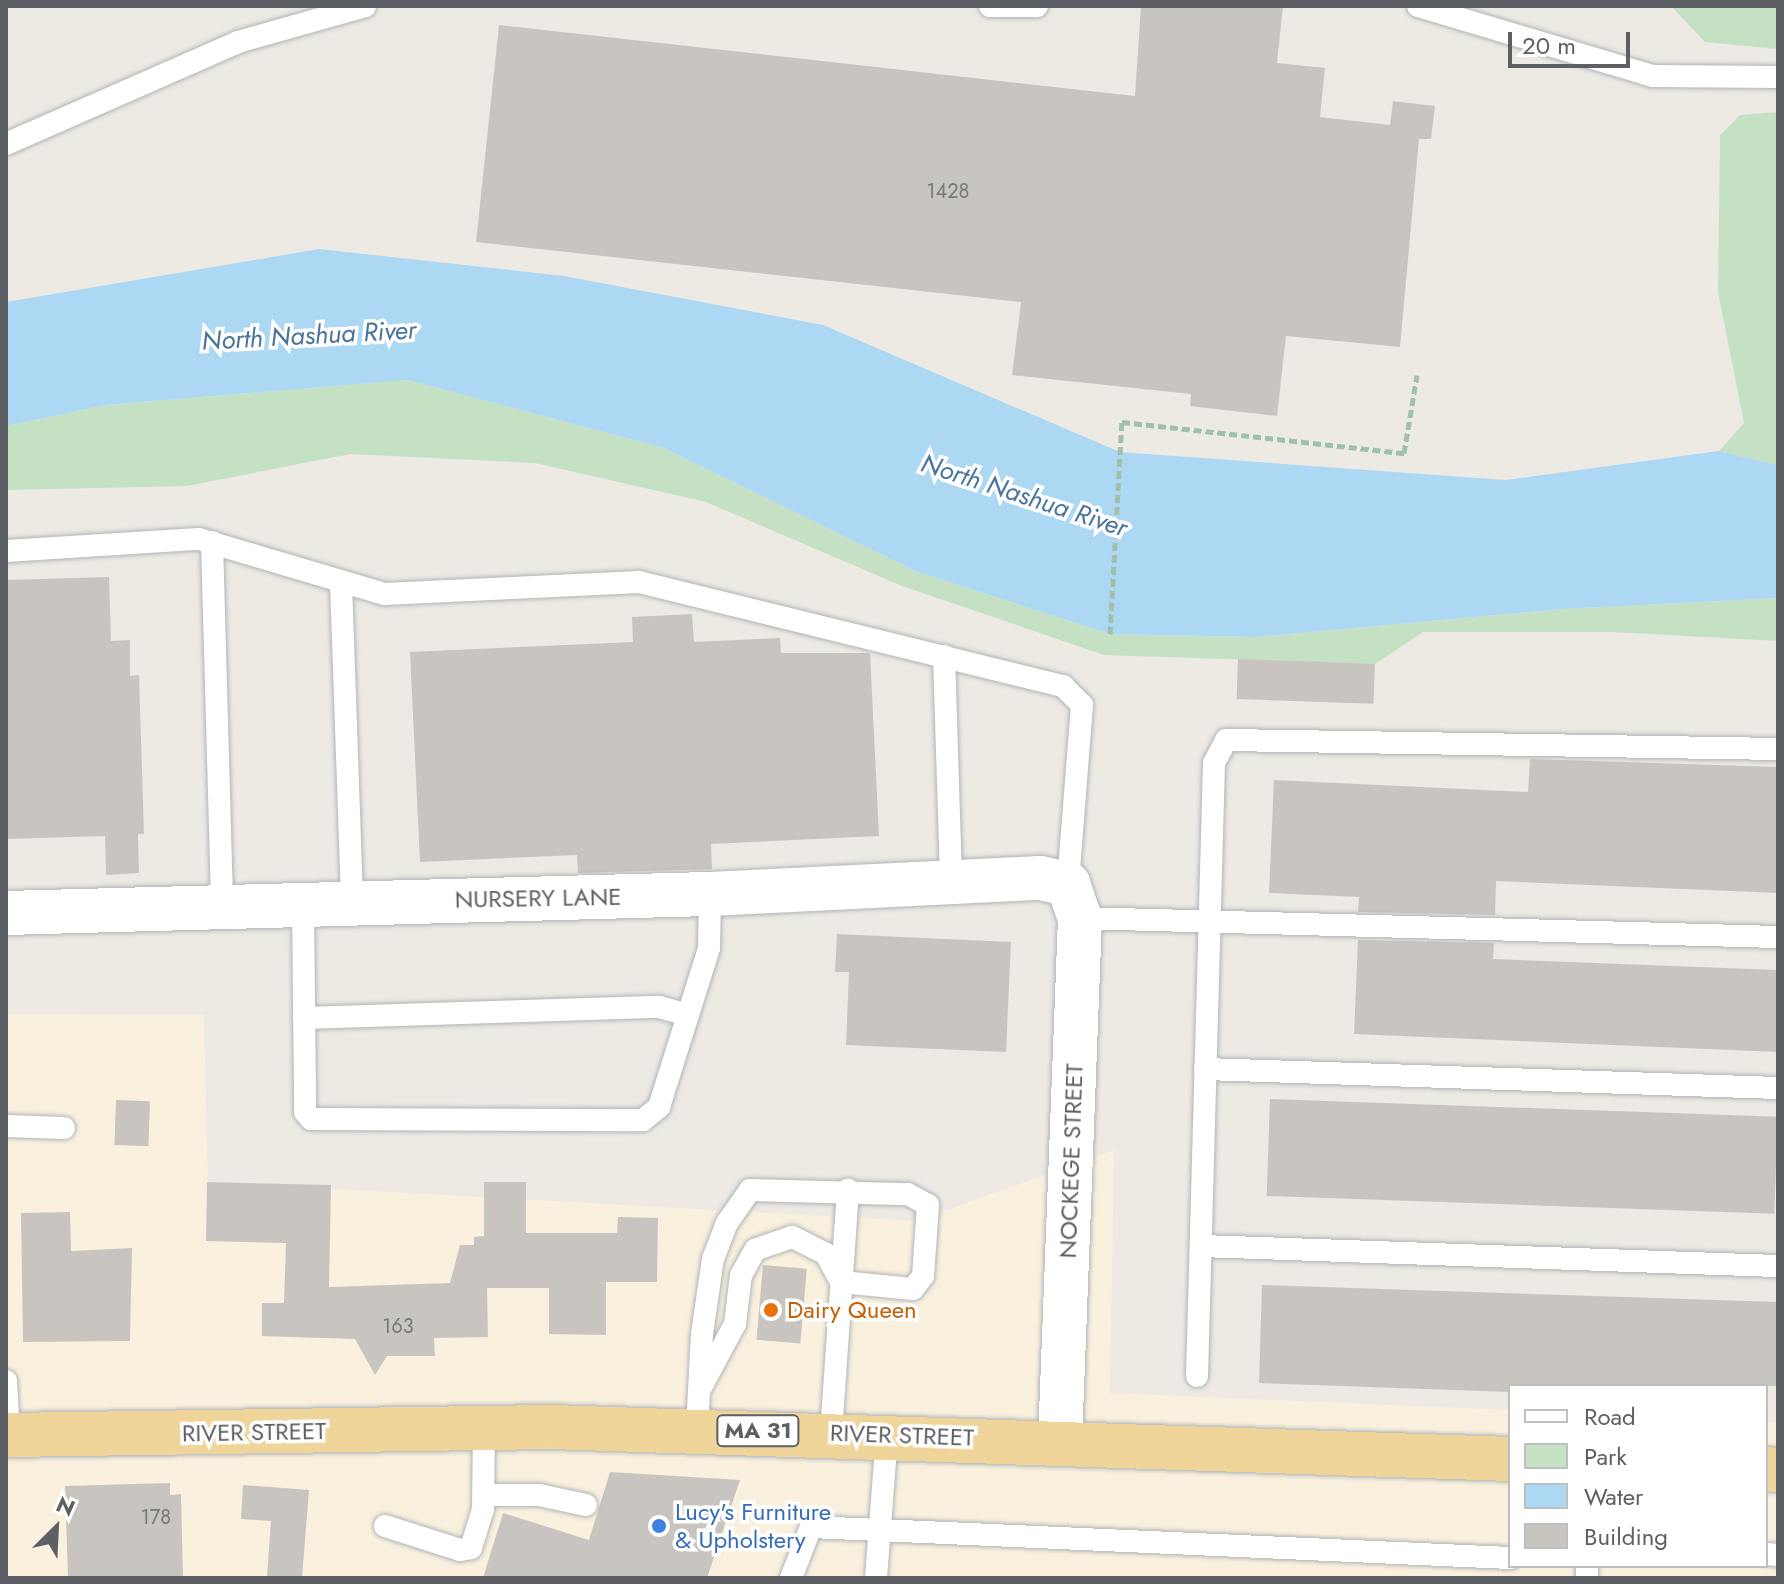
<!DOCTYPE html>
<style>
body{margin:0}
#map{position:relative;width:1784px;height:1584px;overflow:hidden;background:#edeae4;font-family:Jost,sans-serif}
div>[style]{position:absolute}
.commercial>*{inset:0;background:#f9f1dd}
.green>*{inset:0;background:#c5e1c4}
.water>*{inset:0;background:#add8f4}
.building>*{inset:0;background:#c8c5c1;transform-origin:0 0}
.path>*{height:5px;margin-top:-2.5px;transform-origin:0;background:repeating-linear-gradient(90deg,#9ec1a7 0 8px,transparent 0 12px)}
.roads{filter:drop-shadow(0 0 2px #b1b4b8) drop-shadow(0 0 2px #b1b4b8)}
.lane>*{height:22px;margin:-11px;padding:0 11px;transform-origin:11px;border-radius:11px;background:#fff}
.street>*{height:44px;margin:-22px;padding:0 22px;transform-origin:22px;border-radius:22px;background:#fff}
.highway>*{height:44px;margin:-22px;padding:0 22px;transform-origin:22px;border-radius:22px;background:#efd599}
.dots>*{width:22px;height:22px;translate:-50% -50%;box-sizing:border-box;border:4px solid #fff;border-radius:50%}
span{translate:-50% -50%;white-space:nowrap;text-align:center;line-height:1.15;-webkit-text-stroke:7px #fff;paint-order:stroke}
.number-label{font-size:20px;color:#77787a}
.number-label span{-webkit-text-stroke-width:0}
.shield-label span{padding:2px 6px;background:#fff;border:2px solid;border-radius:6px;-webkit-text-stroke-width:0}
.shield-label{font-size:22px;color:#5c5f63;font-weight:700}
.street-label{font-size:24px;color:#5c5f63}
.food-label{font-size:24px;color:#c56008}
.left{translate:0 -50%;text-align:left}
.shop-label{font-size:24px;color:#366cbe}
.water-label{font-size:26px;color:#49759c;font-style:italic}
.frame{position:absolute;inset:0;border:8px solid #5c5f63;pointer-events:none}
.legend{position:absolute;left:1508px;top:1384px;width:260px;height:184px;box-sizing:border-box;background:#fff;border:2px solid #bebfc1;margin:0;padding:10px 14px;list-style:none;font-size:24px;color:#5c5f63}
.legend li{display:flex;align-items:center;gap:16px;height:40px}
.legend b{width:40px;border:2px solid #bebfc1}
.north{position:absolute;left:16px;top:1488px;width:80px;height:80px;-webkit-text-stroke:6px #fff;paint-order:stroke;rotate:24deg;font-size:22px;font-weight:700;line-height:32px;text-align:center;color:#5c5f63}
.north::after{content:'';display:block;margin:auto;width:28px;height:36px;background:#5c5f63;clip-path:polygon(50% 0,100% 100%,50% 72%,0 100%)}
.scale{position:absolute;left:1508px;top:32px;width:122px;height:36px;box-sizing:border-box;border:4px solid #5c5f63;border-top:0;padding-left:10px;font-size:24px;line-height:28px;white-space:nowrap;color:#5c5f63;-webkit-text-stroke:6px #fff;paint-order:stroke}
</style>
<div id="map">
<div class="commercial">
<div style="clip-path:polygon(6px 1014px,204px 1015px,208px 1182px,916px 1221px,1114px 1150px,1110px 1393px,1510px 1410px,1510px 1566px,1766px 1566px,1766px 1422px,1778px 1422px,1778px 1578px,6px 1578px)"></div>
</div>
<div class="green">
<div style="clip-path:polygon(1671px 6px,1778px 6px,1778px 49px,1705px 42px)"></div>
<div style="clip-path:polygon(1778px 112px,1778px 465px,1719px 451px,1744px 423px,1718px 292px,1720px 135px,1740px 115px)"></div>
<div style="clip-path:polygon(407px 380px,664px 448px,915px 571px,1110px 634px,1256px 637px,1563px 609px,1778px 598px,1778px 641px,1612px 632px,1423px 632px,1375px 664px,1104px 655px,902px 586px,706px 502px,535px 463px,350px 454px,187px 486px,6px 490px,6px 426px,106px 405px)"></div>
</div>
<div class="water">
<div style="clip-path:polygon(319px 249px,564px 276px,823px 325px,1120px 452px,1506px 480px,1719px 451px,1778px 465px,1778px 598px,1563px 609px,1256px 637px,1110px 634px,915px 571px,664px 448px,407px 380px,106px 405px,6px 426px,6px 302px)"></div>
</div>
<div class="building">
<div style="clip-path:polygon(1141px 6px,1283px 6px,1277px 63px,1325px 68px,1320px 117px,1390px 125px,1393px 101px,1435px 106px,1431px 139px,1419px 139px,1400px 347px,1286px 336px,1277px 416px,1190px 406px,1191px 394px,1012px 375px,1021px 302px,476px 242px,499px 25px,1135px 96px)"></div>
<div style="clip-path:polygon(109px 577px,111px 641px,130px 640px,130px 676px,139px 675px,144px 834px,138px 834px,139px 873px,106px 875px,105px 836px,6px 839px,6px 580px)"></div>
<div style="clip-path:polygon(692px 614px,694px 642px,780px 638px,781px 653px,870px 653px,879px 836px,711px 844px,712px 869px,578px 873px,577px 855px,420px 862px,410px 652px,633px 642px,632px 617px)"></div>
<div style="left:1238px;top:659px;width:137px;height:40px;rotate:2deg"></div>
<div style="clip-path:polygon(1530px 759px,1778px 767px,1778px 893px,1496px 881px,1495px 915px,1358px 912px,1359px 897px,1269px 893px,1274px 780px,1528px 792px)"></div>
<div style="clip-path:polygon(837px 934px,1011px 942px,1006px 1052px,846px 1045px,849px 972px,835px 972px)"></div>
<div style="clip-path:polygon(1358px 940px,1494px 943px,1493px 959px,1778px 970px,1778px 1052px,1354px 1034px)"></div>
<div style="left:1270px;top:1099px;width:508px;height:97px;rotate:2deg"></div>
<div style="left:116px;top:1100px;width:34px;height:45px;rotate:2deg"></div>
<div style="clip-path:polygon(207px 1182px,331px 1185px,329px 1287px,450px 1283px,460px 1245px,474px 1245px,474px 1237px,484px 1236px,484px 1182px,526px 1182px,526px 1233px,617px 1233px,618px 1217px,658px 1218px,657px 1282px,606px 1282px,606px 1335px,549px 1334px,549px 1288px,487px 1288px,488px 1337px,434px 1338px,435px 1356px,387px 1356px,375px 1375px,355px 1339px,262px 1336px,262px 1303px,284px 1303px,286px 1243px,206px 1241px)"></div>
<div style="clip-path:polygon(70px 1212px,71px 1251px,132px 1248px,130px 1341px,23px 1342px,21px 1213px)"></div>
<div style="left:763px;top:1265px;width:44px;height:75px;rotate:5deg"></div>
<div style="clip-path:polygon(1262px 1285px,1778px 1302px,1778px 1386px,1510px 1386px,1510px 1392px,1259px 1383px)"></div>
<div style="clip-path:polygon(610px 1472px,740px 1480px,707px 1578px,483px 1578px,503px 1513px,589px 1540px)"></div>
<div style="clip-path:polygon(170px 1483px,170px 1495px,181px 1494px,183px 1577px,68px 1578px,65px 1486px)"></div>
<div style="clip-path:polygon(243px 1485px,309px 1490px,302px 1578px,267px 1576px,271px 1521px,241px 1519px)"></div>
</div>
<div class="path">
<div style="left:1110px;top:634px;width:212px;rotate:-86.8deg"></div>
<div style="left:1122px;top:422px;width:284px;rotate:6.3deg"></div>
<div style="left:1404px;top:453px;width:79px;rotate:-80.5deg"></div>
</div>
<div class="roads">
<div class="lane">
<div style="left:990px;top:6px;width:47px"></div>
<div style="left:1418px;top:6px;width:245px;rotate:16.6deg"></div>
<div style="left:1653px;top:76px;width:125px;rotate:0.5deg"></div>
<div style="left:6px;top:144px;width:253px;rotate:-23.7deg"></div>
<div style="left:238px;top:42px;width:132px;rotate:-15.8deg"></div>
<div style="left:212px;top:542px;width:364px;rotate:88.4deg"></div>
<div style="left:6px;top:551px;width:193px;rotate:-3.6deg"></div>
<div style="left:199px;top:539px;width:194px;rotate:16.5deg"></div>
<div style="left:385px;top:594px;width:254px;rotate:-2.7deg"></div>
<div style="left:639px;top:582px;width:437px;rotate:13.8deg"></div>
<div style="left:1063px;top:686px;width:27px;rotate:45deg"></div>
<div style="left:1082px;top:705px;width:180px;rotate:94.5deg"></div>
<div style="left:341px;top:583px;width:320px;rotate:88deg"></div>
<div style="left:944px;top:656px;width:227px;rotate:88.2deg"></div>
<div style="left:303px;top:904px;width:208px;rotate:89.4deg"></div>
<div style="left:305px;top:1112px;width:9px;rotate:49deg"></div>
<div style="left:311px;top:1119px;width:332px;rotate:0.2deg"></div>
<div style="left:643px;top:1120px;width:21px;rotate:-39deg"></div>
<div style="left:659px;top:1107px;width:167px;rotate:-72.5deg"></div>
<div style="left:709px;top:948px;width:54px;rotate:-88.9deg"></div>
<div style="left:1080px;top:918px;width:698px;rotate:1.56deg"></div>
<div style="left:304px;top:1018px;width:355px;rotate:-1.8deg"></div>
<div style="left:659px;top:1007px;width:30px;rotate:15deg"></div>
<div style="left:1205px;top:1069px;width:573px;rotate:1.9deg"></div>
<div style="left:6px;top:1126px;width:58px;rotate:2deg"></div>
<div style="left:1201px;top:1246px;width:577px;rotate:1.99deg"></div>
<div style="left:1197px;top:1376px;width:613px;rotate:-88.41deg"></div>
<div style="left:1214px;top:763px;width:26px;rotate:-62deg"></div>
<div style="left:1226px;top:740px;width:552px;rotate:0.93deg"></div>
<div style="left:6px;top:1381px;width:54px;rotate:86.8deg"></div>
<div style="left:697px;top:1429px;width:95px;rotate:-87deg"></div>
<div style="left:702px;top:1334px;width:76px;rotate:-81.7deg"></div>
<div style="left:713px;top:1259px;width:39px;rotate:-69deg"></div>
<div style="left:727px;top:1223px;width:40px;rotate:-55.1deg"></div>
<div style="left:750px;top:1190px;width:158px;rotate:1.5deg"></div>
<div style="left:908px;top:1194px;width:23px;rotate:29deg"></div>
<div style="left:928px;top:1205px;width:71px;rotate:94deg"></div>
<div style="left:923px;top:1276px;width:16px;rotate:128deg"></div>
<div style="left:913px;top:1289px;width:72px;rotate:-174.4deg"></div>
<div style="left:841px;top:1282px;width:32px;rotate:-118deg"></div>
<div style="left:826px;top:1254px;width:38px;rotate:-153deg"></div>
<div style="left:792px;top:1237px;width:39px;rotate:161deg"></div>
<div style="left:755px;top:1250px;width:29px;rotate:119deg"></div>
<div style="left:741px;top:1275px;width:49px;rotate:97deg"></div>
<div style="left:735px;top:1324px;width:74px;rotate:118.3deg"></div>
<div style="left:831px;top:1433px;width:244px;rotate:-86deg"></div>
<div style="left:484px;top:1495px;width:55px"></div>
<div style="left:539px;top:1495px;width:48px;rotate:12deg"></div>
<div style="left:385px;top:1526px;width:79px;rotate:17.7deg"></div>
<div style="left:460px;top:1550px;width:11px;rotate:-10deg"></div>
<div style="left:471px;top:1548px;width:41px;rotate:-72.9deg"></div>
<div style="left:483px;top:1509px;width:81px;rotate:-89.3deg"></div>
<div style="left:1766px;top:1554px;width:12px;rotate:5deg"></div>
<div style="left:1587px;top:1566px;width:12px;rotate:90deg"></div>
<div style="left:791px;top:1578px;width:55px;rotate:-68.6deg"></div>
<div style="left:811px;top:1527px;width:700px;rotate:2.54deg"></div>
<div style="left:876px;top:1578px;width:143px;rotate:-85.6deg"></div>
</div>
<div class="street">
<div style="left:6px;top:913px;width:704px;rotate:-1.55deg"></div>
<div style="left:710px;top:894px;width:330px;rotate:-2.8deg"></div>
<div style="left:1040px;top:878px;width:29px;rotate:12deg"></div>
<div style="left:1068px;top:884px;width:36px;rotate:71deg"></div>
<div style="left:1080px;top:918px;width:522px;rotate:92.19deg"></div>
</div>
<div class="highway">
<div style="left:6px;top:1435px;width:545px;rotate:-0.84deg"></div>
<div style="left:551px;top:1427px;width:960px;rotate:1.91deg"></div>
<div style="left:1766px;top:1469px;width:12px;rotate:5deg"></div>
</div>
</div>
<div class="dots">
<div style="left:771px;top:1310px;background:#e8710a"></div>
<div style="left:659px;top:1526px;background:#3f7fe0"></div>
</div>
<div class="number-label">
<span style="left:948px;top:191px">1428</span>
<span style="left:398px;top:1326px">163</span>
<span style="left:156px;top:1517px">178</span>
</div>
<div class="shield-label">
<span style="left:758px;top:1431px">MA 31</span>
</div>
<div class="street-label">
<span style="left:538px;top:898px;rotate:-1deg">NURSERY LANE</span>
<span style="left:1071px;top:1161px;rotate:-88deg">NOCKEGE STREET</span>
<span style="left:254px;top:1432px;rotate:-1deg">RIVER STREET</span>
<span style="left:902px;top:1435px;rotate:2deg">RIVER STREET</span>
</div>
<div class="food-label">
<span class="left" style="left:787px;top:1310px">Dairy Queen</span>
</div>
<div class="shop-label">
<span class="left" style="left:675px;top:1526px">Lucy's Furniture<br>&amp; Upholstery</span>
</div>
<div class="water-label">
<span style="left:309px;top:336px;rotate:-3deg">North Nashua River</span>
<span style="left:1024px;top:496px;rotate:18deg">North Nashua River</span>
</div>
<div class="frame"></div>
<ul class="legend">
<li><b style="height:10px;background:#fff"></b>Road</li>
<li><b style="height:22px;background:#c5e1c4"></b>Park</li>
<li><b style="height:22px;background:#add8f4"></b>Water</li>
<li><b style="height:22px;background:#c8c5c1"></b>Building</li>
</ul>
<div class="north">N</div>
<div class="scale">20 m</div>
</div>
